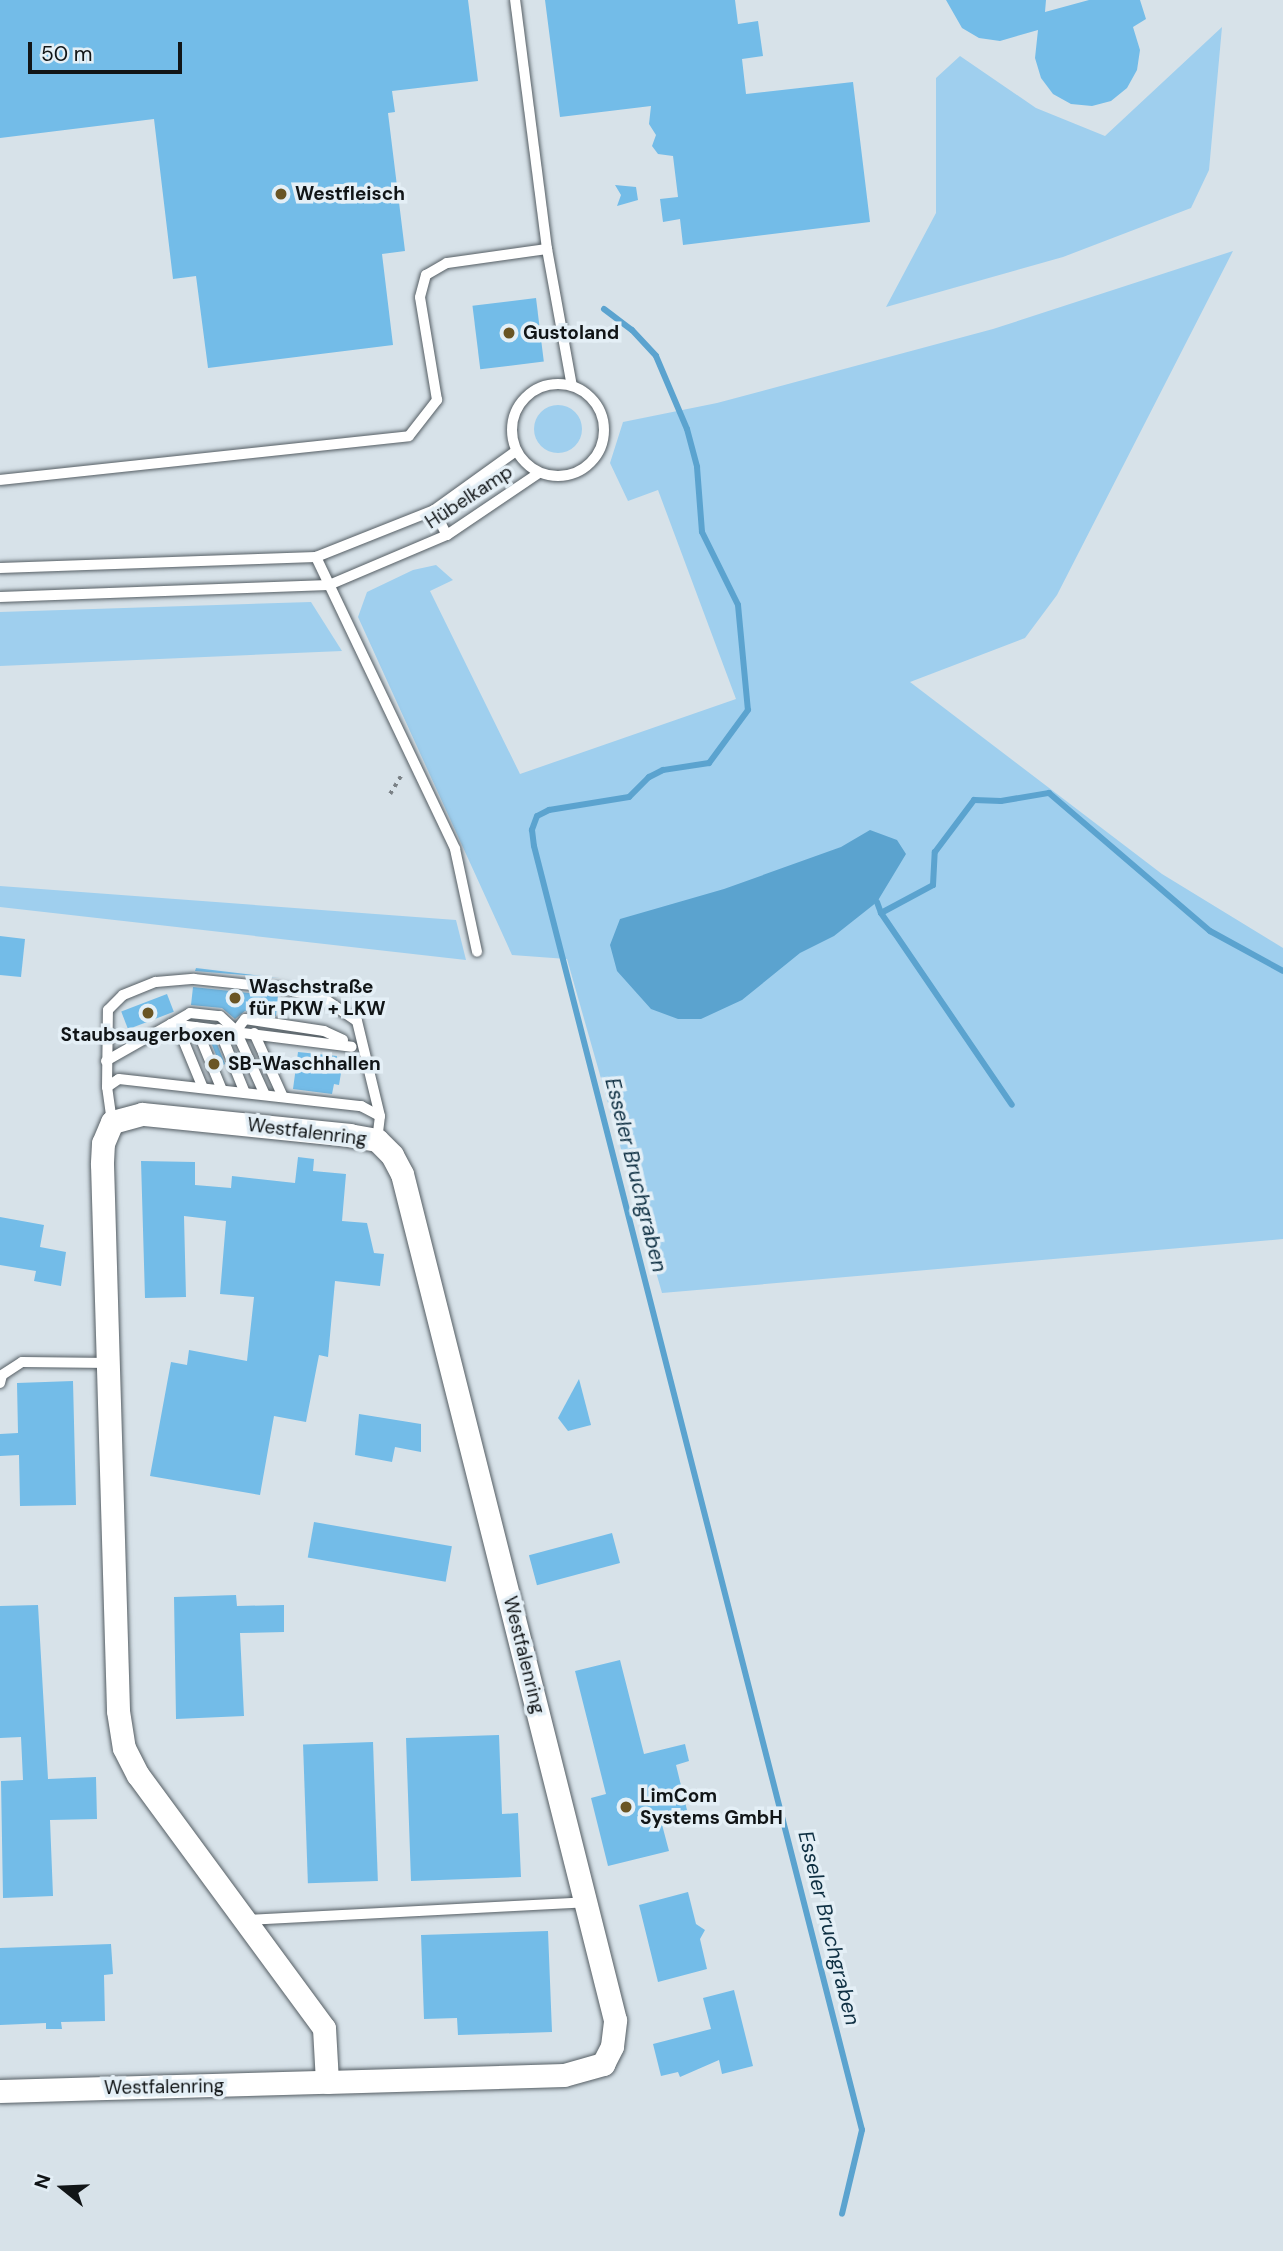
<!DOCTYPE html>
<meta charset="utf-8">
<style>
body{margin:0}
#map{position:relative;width:1283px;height:2251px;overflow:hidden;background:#d7e2e9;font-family:"DM Sans",sans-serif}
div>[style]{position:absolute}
.green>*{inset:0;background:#9fcfee}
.round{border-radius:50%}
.water>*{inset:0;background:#5ba3cf}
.stream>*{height:6px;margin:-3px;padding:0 3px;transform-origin:3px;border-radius:3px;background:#5ba3cf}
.building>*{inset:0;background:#73bce8;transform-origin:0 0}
.path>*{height:3.5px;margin-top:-1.75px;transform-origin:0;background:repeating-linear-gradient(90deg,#7a8186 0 3.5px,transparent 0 8.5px)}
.roads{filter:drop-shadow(0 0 2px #555e64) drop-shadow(0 0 2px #555e64)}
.lane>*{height:10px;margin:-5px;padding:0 5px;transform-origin:5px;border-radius:5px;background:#fff}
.lane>.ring{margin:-5px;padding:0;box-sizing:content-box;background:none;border:10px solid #fff;border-radius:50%}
.street>*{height:23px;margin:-11.5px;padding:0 11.5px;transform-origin:11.5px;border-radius:11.5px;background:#fff}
.dots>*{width:19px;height:19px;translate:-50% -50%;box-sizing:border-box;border:4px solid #e4eff6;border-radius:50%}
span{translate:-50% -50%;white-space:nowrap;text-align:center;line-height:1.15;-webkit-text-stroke:7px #e4eff6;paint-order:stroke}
.poi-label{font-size:19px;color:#111517;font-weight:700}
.left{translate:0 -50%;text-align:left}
.street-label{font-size:19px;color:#111517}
.water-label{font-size:21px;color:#0e2f42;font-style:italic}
.north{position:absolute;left:28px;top:2153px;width:70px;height:70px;-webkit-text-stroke:5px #e4eff6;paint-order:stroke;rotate:288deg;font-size:19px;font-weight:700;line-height:28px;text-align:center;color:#111517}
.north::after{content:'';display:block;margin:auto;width:24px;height:32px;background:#111517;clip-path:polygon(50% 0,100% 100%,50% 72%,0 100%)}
.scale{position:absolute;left:28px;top:42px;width:154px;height:32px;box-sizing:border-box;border:4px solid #111517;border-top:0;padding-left:9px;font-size:21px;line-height:24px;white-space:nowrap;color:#111517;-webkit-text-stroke:5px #e4eff6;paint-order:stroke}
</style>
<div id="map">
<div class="green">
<div style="clip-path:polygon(1222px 27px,1209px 170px,1191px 208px,1063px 257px,886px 307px,936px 213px,936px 78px,960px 56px,1036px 108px,1105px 136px)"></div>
<div style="clip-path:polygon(1233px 251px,1057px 595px,1025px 638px,910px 682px,1162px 874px,1283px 948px,1283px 1239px,662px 1293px,567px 959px,512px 955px,358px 617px,367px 592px,413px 570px,436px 565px,453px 580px,430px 591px,520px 774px,736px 699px,658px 490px,628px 501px,610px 463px,623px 422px,717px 403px,993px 329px)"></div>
<div class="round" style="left:534px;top:405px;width:48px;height:48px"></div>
<div style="clip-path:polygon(311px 602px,342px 651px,0 666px,0 612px)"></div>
<div style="clip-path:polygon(0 886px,456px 920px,466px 960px,0 907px)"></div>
</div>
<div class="water">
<div style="clip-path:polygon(870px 830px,897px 840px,906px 854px,877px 902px,834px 936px,800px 953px,742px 1000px,701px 1019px,678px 1019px,651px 1009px,617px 971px,610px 945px,620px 919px,724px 889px,841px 847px)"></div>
</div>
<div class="stream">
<div style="left:604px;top:309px;width:35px;rotate:37deg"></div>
<div style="left:632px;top:330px;width:35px;rotate:47deg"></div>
<div style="left:656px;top:356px;width:79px;rotate:67deg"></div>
<div style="left:687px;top:429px;width:39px;rotate:75deg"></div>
<div style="left:697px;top:467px;width:65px;rotate:85.6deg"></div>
<div style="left:702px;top:532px;width:81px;rotate:63.7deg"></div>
<div style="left:738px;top:605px;width:105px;rotate:84.6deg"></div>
<div style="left:748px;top:710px;width:66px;rotate:126.3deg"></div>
<div style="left:709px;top:763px;width:47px;rotate:171.3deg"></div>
<div style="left:663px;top:770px;width:16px;rotate:153deg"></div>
<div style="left:649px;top:777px;width:28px;rotate:135deg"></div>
<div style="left:629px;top:797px;width:81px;rotate:170.8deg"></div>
<div style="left:549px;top:810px;width:13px;rotate:153deg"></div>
<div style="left:537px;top:816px;width:15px;rotate:110deg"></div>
<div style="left:532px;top:830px;width:16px;rotate:83deg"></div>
<div style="left:534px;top:846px;width:1325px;rotate:75.67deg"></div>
<div style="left:862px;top:2130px;width:86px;rotate:103.4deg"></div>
<div style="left:877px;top:902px;width:12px;rotate:70deg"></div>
<div style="left:881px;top:913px;width:59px;rotate:-28.3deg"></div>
<div style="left:933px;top:885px;width:33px;rotate:-87deg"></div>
<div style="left:935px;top:852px;width:65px;rotate:-53.1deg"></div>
<div style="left:974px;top:800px;width:27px;rotate:2deg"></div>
<div style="left:1001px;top:801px;width:49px;rotate:-9.5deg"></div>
<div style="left:1049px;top:793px;width:212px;rotate:40.6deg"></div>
<div style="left:1210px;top:931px;width:83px;rotate:28.7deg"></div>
<div style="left:881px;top:913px;width:232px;rotate:55.7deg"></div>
</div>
<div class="building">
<div style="clip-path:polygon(0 0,468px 0,478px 81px,392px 91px,395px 112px,388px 113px,405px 251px,382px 254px,393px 345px,208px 368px,196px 276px,173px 279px,154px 119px,0 138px)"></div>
<div style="clip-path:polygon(545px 0,735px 0,738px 24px,758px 21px,763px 56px,742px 59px,746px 94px,853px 82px,870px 222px,683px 245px,680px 219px,663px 222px,660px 199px,678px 197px,673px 156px,658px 154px,652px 146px,656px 135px,649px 124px,651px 106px,560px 117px)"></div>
<div style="clip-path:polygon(946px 0,1046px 0,1045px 12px,1089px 0,1140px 0,1146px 19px,1133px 27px,1140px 50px,1137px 70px,1127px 88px,1111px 101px,1092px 106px,1071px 104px,1053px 94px,1041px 78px,1035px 58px,1038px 30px,1000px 41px,979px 38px,962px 28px)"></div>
<div style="clip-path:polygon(615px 185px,636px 187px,638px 200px,617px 206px,621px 195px)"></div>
<div style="left:536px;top:298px;width:64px;height:64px;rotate:83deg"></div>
<div style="clip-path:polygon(0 936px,25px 939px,21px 977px,0 975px)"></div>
<div style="clip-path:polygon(196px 968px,280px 978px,195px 971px)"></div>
<div style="clip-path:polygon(193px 987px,278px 996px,276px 1016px,245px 1011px,235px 1019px,222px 1008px,191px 1005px)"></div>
<div style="left:167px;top:994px;width:19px;height:49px;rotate:69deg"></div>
<div style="left:215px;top:1039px;width:27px;height:5px;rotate:68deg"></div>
<div style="clip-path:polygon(298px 1052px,337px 1056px,335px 1067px,342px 1067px,339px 1085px,334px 1084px,332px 1094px,293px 1089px)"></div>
<div style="clip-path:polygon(298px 1157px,314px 1159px,313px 1171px,346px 1174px,342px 1221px,367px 1223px,374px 1253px,384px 1254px,380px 1286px,335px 1281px,328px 1357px,319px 1355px,306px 1422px,274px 1416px,260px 1495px,150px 1476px,171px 1362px,187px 1365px,189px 1350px,247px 1361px,254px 1297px,220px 1294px,226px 1221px,184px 1216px,186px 1297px,145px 1298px,141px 1161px,195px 1162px,195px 1185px,231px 1188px,232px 1176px,295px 1183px)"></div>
<div style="clip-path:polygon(0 1217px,44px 1225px,40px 1247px,66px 1252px,61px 1286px,34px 1281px,36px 1271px,0 1265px)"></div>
<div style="clip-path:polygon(579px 1379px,591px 1425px,568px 1431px,558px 1418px)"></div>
<div style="clip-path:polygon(73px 1381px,76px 1505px,20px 1506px,19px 1455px,0 1456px,0 1434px,18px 1433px,17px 1383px)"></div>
<div style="clip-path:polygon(359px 1414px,421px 1424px,421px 1452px,395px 1447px,392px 1462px,355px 1455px)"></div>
<div style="left:314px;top:1522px;width:140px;height:36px;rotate:10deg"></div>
<div style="left:612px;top:1533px;width:31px;height:86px;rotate:75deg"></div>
<div style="clip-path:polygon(236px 1595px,237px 1606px,284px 1605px,284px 1632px,240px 1633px,244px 1716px,176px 1719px,174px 1597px)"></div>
<div style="clip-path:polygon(38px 1605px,48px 1779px,96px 1777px,97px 1819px,50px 1820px,53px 1896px,3px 1898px,1px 1781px,23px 1780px,21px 1737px,0 1738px,0 1606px)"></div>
<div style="clip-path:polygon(620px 1660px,644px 1754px,685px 1744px,689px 1761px,676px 1765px,687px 1810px,660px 1817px,669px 1851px,608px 1866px,591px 1798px,606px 1794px,575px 1671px)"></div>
<div style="clip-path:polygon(499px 1735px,502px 1814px,518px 1813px,521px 1877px,411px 1881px,406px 1738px)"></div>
<div style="left:373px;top:1742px;width:139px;height:70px;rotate:88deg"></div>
<div style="clip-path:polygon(688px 1892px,696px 1924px,705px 1930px,700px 1939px,707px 1969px,658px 1982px,639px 1905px)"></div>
<div style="clip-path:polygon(548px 1931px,552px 2032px,458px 2035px,457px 2018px,424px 2019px,421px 1935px)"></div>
<div style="clip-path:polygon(111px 1944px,113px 1974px,104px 1975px,105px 2021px,61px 2022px,62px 2029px,46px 2029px,46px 2023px,0 2025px,0 1948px)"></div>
<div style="clip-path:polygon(734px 1990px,753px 2066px,722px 2074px,719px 2060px,680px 2077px,678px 2072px,661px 2076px,653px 2044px,711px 2029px,703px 1998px)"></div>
</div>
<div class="path">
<div style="left:390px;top:794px;width:23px;rotate:-59deg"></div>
</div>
<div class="roads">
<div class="lane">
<div style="left:547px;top:249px;width:139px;rotate:79.7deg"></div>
<div class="ring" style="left:512px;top:384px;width:82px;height:82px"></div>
<div style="left:0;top:480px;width:411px;rotate:-6.1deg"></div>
<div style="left:409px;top:436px;width:46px;rotate:-52.1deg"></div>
<div style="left:437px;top:400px;width:104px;rotate:-99.4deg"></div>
<div style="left:420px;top:297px;width:23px;rotate:-75deg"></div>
<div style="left:426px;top:275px;width:24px;rotate:-30deg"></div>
<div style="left:447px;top:263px;width:101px;rotate:-8deg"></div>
<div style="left:547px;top:249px;width:251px;rotate:-97.3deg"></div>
<div style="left:434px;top:510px;width:28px;rotate:63deg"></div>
<div style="left:316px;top:557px;width:323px;rotate:64.5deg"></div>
<div style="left:455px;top:849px;width:105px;rotate:77.9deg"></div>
<div style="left:0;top:568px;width:316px;rotate:-2deg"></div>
<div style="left:316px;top:557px;width:127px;rotate:-21.7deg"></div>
<div style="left:434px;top:510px;width:101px;rotate:-35.7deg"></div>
<div style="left:0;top:597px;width:329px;rotate:-2.1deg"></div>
<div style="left:329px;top:585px;width:128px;rotate:-23deg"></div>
<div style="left:447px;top:535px;width:111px;rotate:-34deg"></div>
<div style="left:171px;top:1024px;width:22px;rotate:-30deg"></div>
<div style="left:190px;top:1013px;width:30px;rotate:6deg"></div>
<div style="left:220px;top:1016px;width:22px;rotate:43deg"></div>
<div style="left:236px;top:1031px;width:70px;rotate:65.6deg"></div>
<div style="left:177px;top:1025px;width:68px;rotate:67.6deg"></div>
<div style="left:196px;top:1027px;width:68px;rotate:67.6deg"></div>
<div style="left:219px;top:1029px;width:69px;rotate:67.9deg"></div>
<div style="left:236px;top:1031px;width:15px;rotate:-53deg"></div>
<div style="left:245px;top:1019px;width:80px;rotate:8.6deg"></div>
<div style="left:324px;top:1031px;width:21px;rotate:25deg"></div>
<div style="left:254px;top:1033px;width:70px;rotate:65.6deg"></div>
<div style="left:106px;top:1061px;width:75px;rotate:-29.6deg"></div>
<div style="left:171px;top:1024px;width:182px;rotate:7.2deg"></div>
<div style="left:107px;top:1087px;width:14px;rotate:-34deg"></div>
<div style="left:119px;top:1079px;width:244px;rotate:6.4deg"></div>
<div style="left:361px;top:1106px;width:21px;rotate:28deg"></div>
<div style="left:112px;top:1122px;width:35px;rotate:-98deg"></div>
<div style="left:107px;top:1087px;width:77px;rotate:-89.3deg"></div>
<div style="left:108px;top:1010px;width:21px;rotate:-45deg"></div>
<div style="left:123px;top:995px;width:35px;rotate:-22deg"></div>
<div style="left:156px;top:982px;width:38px;rotate:-5deg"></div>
<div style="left:194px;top:979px;width:85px;rotate:6deg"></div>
<div style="left:279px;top:988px;width:45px;rotate:12.8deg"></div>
<div style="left:323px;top:998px;width:41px;rotate:34.1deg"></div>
<div style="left:357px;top:1021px;width:98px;rotate:76.4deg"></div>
<div style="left:380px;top:1116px;width:24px;rotate:97deg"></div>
<div style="left:0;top:1383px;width:8px;rotate:-76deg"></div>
<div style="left:2px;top:1375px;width:24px;rotate:-33deg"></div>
<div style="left:22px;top:1362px;width:88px;rotate:0.7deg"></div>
<div style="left:247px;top:1920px;width:339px;rotate:-3deg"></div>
</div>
<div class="street">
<div style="left:0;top:2091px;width:327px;rotate:-1.6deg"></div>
<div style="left:327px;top:2082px;width:237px;rotate:-1.7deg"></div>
<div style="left:564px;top:2075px;width:41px;rotate:-15.8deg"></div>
<div style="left:603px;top:2064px;width:20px;rotate:-63deg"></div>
<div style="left:612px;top:2046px;width:26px;rotate:-83deg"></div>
<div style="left:615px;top:2020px;width:872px;rotate:-104.13deg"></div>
<div style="left:402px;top:1174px;width:21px;rotate:-118deg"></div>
<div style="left:392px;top:1155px;width:21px;rotate:-135deg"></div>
<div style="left:377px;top:1140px;width:27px;rotate:-170deg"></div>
<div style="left:350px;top:1135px;width:209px;rotate:-174.2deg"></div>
<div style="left:142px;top:1114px;width:31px;rotate:165deg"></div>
<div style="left:112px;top:1122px;width:23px;rotate:113deg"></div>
<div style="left:103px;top:1143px;width:21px;rotate:93deg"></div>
<div style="left:102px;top:1164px;width:547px;rotate:88.32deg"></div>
<div style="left:118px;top:1711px;width:37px;rotate:81deg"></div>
<div style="left:124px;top:1748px;width:30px;rotate:63deg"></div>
<div style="left:138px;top:1775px;width:314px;rotate:53.7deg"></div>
<div style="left:324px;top:2028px;width:54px;rotate:86.8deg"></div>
</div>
</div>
<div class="dots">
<div style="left:281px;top:194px;background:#6a5524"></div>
<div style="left:509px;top:333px;background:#6a5524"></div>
<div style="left:235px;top:998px;background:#6a5524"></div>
<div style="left:148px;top:1013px;background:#6a5524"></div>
<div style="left:214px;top:1064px;background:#6a5524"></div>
<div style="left:626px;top:1807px;background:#6a5524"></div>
</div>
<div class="poi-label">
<span class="left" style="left:295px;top:194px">Westfleisch</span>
<span class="left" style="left:523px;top:333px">Gustoland</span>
<span class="left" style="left:249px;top:998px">Waschstraße<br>für PKW + LKW</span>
<span style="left:148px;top:1035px">Staubsaugerboxen</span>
<span class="left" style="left:228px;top:1064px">SB-Waschhallen</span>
<span class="left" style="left:640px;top:1807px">LimCom<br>Systems GmbH</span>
</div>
<div class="street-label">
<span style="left:469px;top:497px;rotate:-33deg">Hübelkamp</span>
<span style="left:307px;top:1132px;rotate:7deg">Westfalenring</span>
<span style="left:524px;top:1655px;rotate:76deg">Westfalenring</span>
<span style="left:164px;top:2087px;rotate:-1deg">Westfalenring</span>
</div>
<div class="water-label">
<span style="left:636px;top:1175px;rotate:76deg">Esseler Bruchgraben</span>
<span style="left:829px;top:1928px;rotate:76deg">Esseler Bruchgraben</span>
</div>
<div class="north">N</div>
<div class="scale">50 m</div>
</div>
